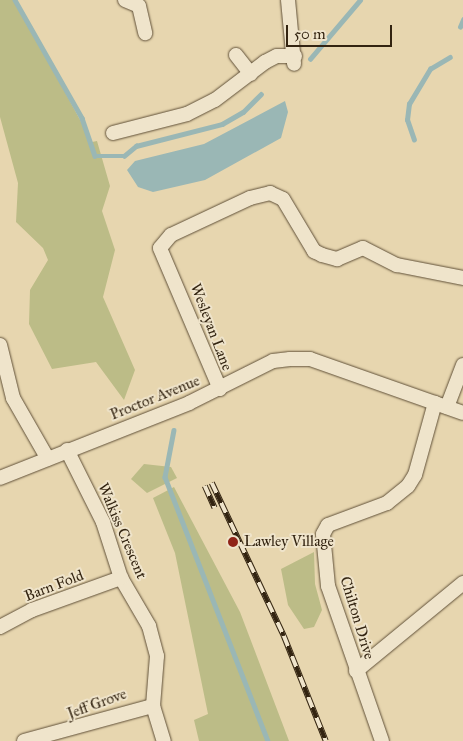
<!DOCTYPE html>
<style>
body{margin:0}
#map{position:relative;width:463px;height:741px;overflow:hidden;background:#e7d6af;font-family:"IM FELL Great Primer",serif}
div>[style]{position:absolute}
.green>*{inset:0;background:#bcbc87}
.water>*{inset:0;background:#9ab7b5}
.stream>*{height:4.5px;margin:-2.25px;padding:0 2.25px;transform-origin:2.25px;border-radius:2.25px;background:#9ab7b5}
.roads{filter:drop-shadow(0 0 1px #605038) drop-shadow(0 0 1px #605038)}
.minor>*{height:14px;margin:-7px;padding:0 7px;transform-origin:7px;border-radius:7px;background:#efe4cb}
.rail>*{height:5.5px;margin-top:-2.75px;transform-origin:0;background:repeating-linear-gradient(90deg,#efe4cb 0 11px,#332411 0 22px);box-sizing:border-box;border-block:1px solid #332411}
.dots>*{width:14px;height:14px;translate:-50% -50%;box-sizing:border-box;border:2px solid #efe4cb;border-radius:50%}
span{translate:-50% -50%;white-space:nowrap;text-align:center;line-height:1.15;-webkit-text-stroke:4px #efe4cb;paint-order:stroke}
.street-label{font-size:15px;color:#332411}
.poi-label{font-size:15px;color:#332411}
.left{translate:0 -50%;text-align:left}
.scale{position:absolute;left:286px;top:25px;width:106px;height:22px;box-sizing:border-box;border:2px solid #332411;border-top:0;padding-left:6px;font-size:15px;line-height:18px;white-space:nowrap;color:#332411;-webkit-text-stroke:4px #efe4cb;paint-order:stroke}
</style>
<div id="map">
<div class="green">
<div style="clip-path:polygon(0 0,15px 0,92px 142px,97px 141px,110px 186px,102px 211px,115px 250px,103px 297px,135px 370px,124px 400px,96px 362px,52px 369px,29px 324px,30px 290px,48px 260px,43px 248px,16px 222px,18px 183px,0 117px)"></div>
<div style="clip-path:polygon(144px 464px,171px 467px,177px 478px,147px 493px,131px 479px)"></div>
<div style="clip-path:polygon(174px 487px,240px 612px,289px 741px,199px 741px,194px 720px,208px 714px,175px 553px,153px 498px)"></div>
<div style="clip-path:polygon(314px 552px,315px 584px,322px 610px,314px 627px,304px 629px,288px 605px,281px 569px)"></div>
</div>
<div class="water">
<div style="clip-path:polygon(285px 101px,288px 112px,281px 138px,205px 180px,153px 192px,138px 187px,127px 170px,135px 161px,204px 144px)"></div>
</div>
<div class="stream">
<div style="left:15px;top:0;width:136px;rotate:60.4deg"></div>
<div style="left:82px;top:118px;width:40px;rotate:71.1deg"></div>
<div style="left:95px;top:156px;width:29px"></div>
<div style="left:124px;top:156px;width:16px;rotate:-40deg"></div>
<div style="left:136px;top:146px;width:89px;rotate:-14.3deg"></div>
<div style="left:222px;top:124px;width:24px;rotate:-30deg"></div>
<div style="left:243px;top:112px;width:25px;rotate:-45deg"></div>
<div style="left:460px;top:27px;width:8px;rotate:-67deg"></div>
<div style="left:310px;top:59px;width:77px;rotate:-49.7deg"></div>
<div style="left:414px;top:140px;width:21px;rotate:-109deg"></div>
<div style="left:407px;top:120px;width:16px;rotate:-83deg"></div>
<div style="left:409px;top:104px;width:41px;rotate:-59deg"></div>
<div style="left:430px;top:69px;width:23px;rotate:-31deg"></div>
<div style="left:174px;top:430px;width:48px;rotate:100.8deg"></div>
<div style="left:165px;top:477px;width:283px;rotate:68.7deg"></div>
</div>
<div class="roads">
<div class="minor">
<div style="left:125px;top:0;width:15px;rotate:23deg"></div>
<div style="left:139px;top:6px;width:28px;rotate:77deg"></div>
<div style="left:288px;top:0;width:64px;rotate:84.6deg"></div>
<div style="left:236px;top:55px;width:24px;rotate:52deg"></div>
<div style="left:113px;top:133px;width:76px;rotate:-14.4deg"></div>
<div style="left:187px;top:114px;width:31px;rotate:-27deg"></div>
<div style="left:215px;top:100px;width:63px;rotate:-37.2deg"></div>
<div style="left:265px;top:62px;width:13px;rotate:-27deg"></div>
<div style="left:277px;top:56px;width:18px"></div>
<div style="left:0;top:345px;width:55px;rotate:76.2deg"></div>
<div style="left:13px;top:398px;width:70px;rotate:60.2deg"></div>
<div style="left:220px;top:389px;width:153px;rotate:-113.1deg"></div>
<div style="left:160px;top:248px;width:17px;rotate:-50deg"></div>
<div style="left:171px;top:235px;width:87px;rotate:-25.1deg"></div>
<div style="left:250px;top:198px;width:21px;rotate:-14deg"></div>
<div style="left:270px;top:193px;width:14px;rotate:25deg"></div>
<div style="left:283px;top:199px;width:61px;rotate:59.2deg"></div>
<div style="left:314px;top:251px;width:9px;rotate:27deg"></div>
<div style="left:322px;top:255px;width:16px;rotate:15deg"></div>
<div style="left:337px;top:259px;width:28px;rotate:-23deg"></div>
<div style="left:363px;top:248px;width:38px;rotate:27deg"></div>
<div style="left:397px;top:265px;width:67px;rotate:11.1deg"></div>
<div style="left:447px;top:407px;width:45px;rotate:-69.1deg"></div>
<div style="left:67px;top:450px;width:80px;rotate:63.4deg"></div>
<div style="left:103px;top:522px;width:59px;rotate:72.2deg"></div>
<div style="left:121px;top:578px;width:56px;rotate:59.7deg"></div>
<div style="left:149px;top:626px;width:31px;rotate:75deg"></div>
<div style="left:157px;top:656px;width:50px;rotate:94.6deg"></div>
<div style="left:153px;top:706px;width:37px;rotate:73deg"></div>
<div style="left:0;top:478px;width:203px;rotate:-21.6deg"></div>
<div style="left:189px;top:403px;width:94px;rotate:-26.6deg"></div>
<div style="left:273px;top:361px;width:17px;rotate:-7deg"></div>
<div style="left:290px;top:359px;width:20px"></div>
<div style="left:310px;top:359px;width:162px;rotate:19.4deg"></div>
<div style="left:0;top:627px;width:36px;rotate:-28deg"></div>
<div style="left:32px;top:610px;width:95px;rotate:-19.8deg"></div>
<div style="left:356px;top:671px;width:139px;rotate:-39.4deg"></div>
<div style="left:24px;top:741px;width:134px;rotate:-15.2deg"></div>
<div style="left:382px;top:741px;width:164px;rotate:-109.2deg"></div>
<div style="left:328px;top:586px;width:52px;rotate:-95.5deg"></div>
<div style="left:323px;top:534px;width:10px;rotate:-61deg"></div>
<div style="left:328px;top:525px;width:63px;rotate:-20.4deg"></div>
<div style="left:387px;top:503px;width:27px;rotate:-39deg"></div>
<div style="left:408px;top:486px;width:13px;rotate:-58deg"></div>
<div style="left:415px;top:475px;width:75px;rotate:-74.5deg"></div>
</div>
</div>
<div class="rail">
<div style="left:212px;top:483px;width:169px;rotate:64.8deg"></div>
<div style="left:284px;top:636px;width:113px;rotate:68.2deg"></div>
<div style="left:205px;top:486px;width:24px;rotate:66deg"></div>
</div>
<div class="dots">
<div style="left:233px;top:542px;background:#8f2418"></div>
</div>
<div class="street-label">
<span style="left:211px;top:327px;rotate:69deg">Wesleyan Lane</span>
<span style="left:155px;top:398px;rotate:-22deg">Proctor Avenue</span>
<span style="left:122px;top:531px;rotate:67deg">Walkiss Crescent</span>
<span style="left:54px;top:586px;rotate:-21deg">Barn Fold</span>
<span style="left:357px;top:618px;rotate:73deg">Chilton Drive</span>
<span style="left:97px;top:704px;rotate:-20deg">Jeff Grove</span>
</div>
<div class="poi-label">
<span class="left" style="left:244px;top:542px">Lawley Village</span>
</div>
<div class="scale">50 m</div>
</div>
